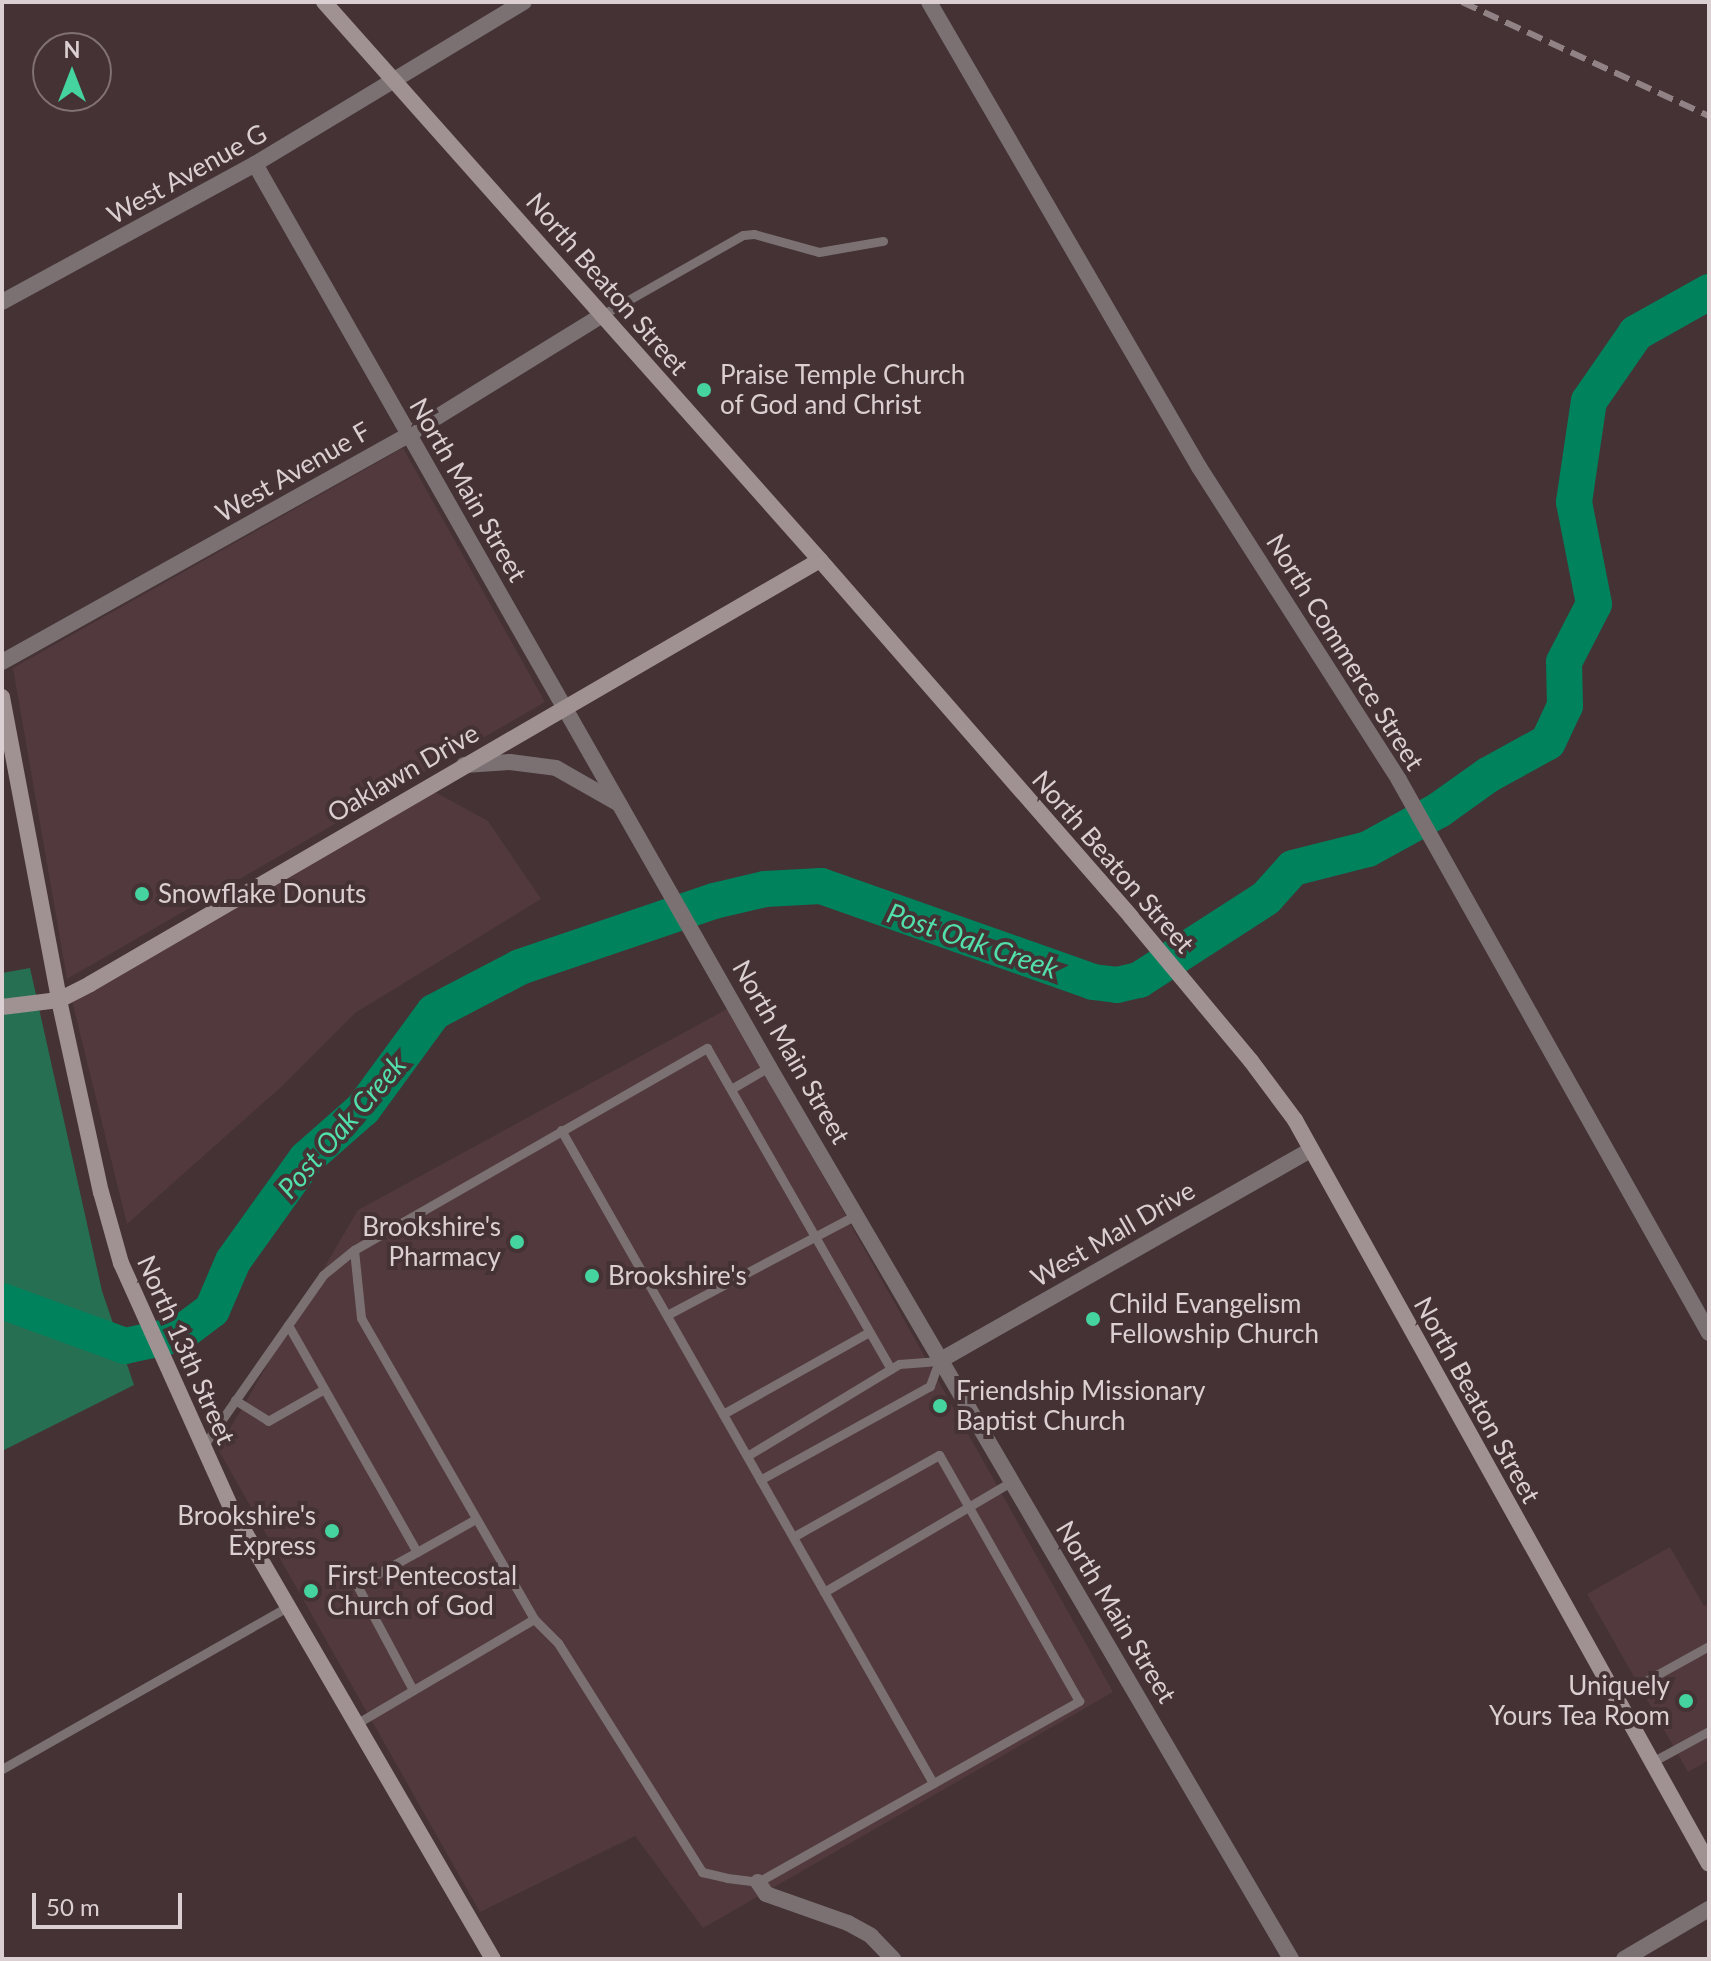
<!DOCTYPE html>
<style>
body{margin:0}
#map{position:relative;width:1711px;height:1961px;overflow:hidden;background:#443235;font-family:Lato,sans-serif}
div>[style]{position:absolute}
.built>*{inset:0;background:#52393d}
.green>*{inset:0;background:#276f53}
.river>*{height:36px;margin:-18px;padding:0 18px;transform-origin:18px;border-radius:18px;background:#00825c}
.lane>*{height:9px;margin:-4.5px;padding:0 4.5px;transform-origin:4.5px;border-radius:4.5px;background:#7b7172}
.street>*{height:16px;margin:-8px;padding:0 8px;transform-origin:8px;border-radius:8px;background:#7b7172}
.secondary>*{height:16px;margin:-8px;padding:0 8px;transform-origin:8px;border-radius:8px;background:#a09193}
.rail>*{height:6px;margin-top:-3px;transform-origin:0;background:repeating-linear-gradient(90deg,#918285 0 16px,transparent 0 24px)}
.dots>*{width:22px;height:22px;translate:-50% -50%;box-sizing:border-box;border:4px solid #443235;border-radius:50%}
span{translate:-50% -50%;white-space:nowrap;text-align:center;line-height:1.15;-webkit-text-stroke:8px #443235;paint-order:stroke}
.street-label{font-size:26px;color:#dbcfd1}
.poi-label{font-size:26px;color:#dbcfd1}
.left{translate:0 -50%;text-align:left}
.right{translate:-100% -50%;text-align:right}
.water-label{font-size:28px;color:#52dfa9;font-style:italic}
.frame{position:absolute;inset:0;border:4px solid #dbcfd1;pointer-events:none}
.north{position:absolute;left:32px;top:32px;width:80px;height:80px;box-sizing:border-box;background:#443235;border:2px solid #807173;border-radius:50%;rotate:0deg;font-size:22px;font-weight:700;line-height:32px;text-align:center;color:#dbcfd1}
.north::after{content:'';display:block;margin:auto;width:28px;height:36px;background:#45d49f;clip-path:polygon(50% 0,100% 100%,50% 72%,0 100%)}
.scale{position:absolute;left:32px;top:1893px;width:150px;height:36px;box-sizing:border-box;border:4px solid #dbcfd1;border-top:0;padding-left:10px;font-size:24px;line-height:28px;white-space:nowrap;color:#dbcfd1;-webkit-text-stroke:6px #443235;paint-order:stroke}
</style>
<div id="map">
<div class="built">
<div style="clip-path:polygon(403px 448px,545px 702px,67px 979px,13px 668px)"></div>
<div style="clip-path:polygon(435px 792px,488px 821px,541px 899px,355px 1013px,280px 1088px,127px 1224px,72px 1001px)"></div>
<div style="clip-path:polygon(729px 1008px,1113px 1692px,703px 1928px,635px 1836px,480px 1912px,218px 1449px,358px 1210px)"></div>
<div style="clip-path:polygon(1670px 1547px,1704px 1606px,1709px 1604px,1709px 1760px,1688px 1772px,1587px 1594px)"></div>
</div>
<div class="green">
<div style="clip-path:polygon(30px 968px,102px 1291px,134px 1385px,2px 1451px,2px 973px)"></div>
</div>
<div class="river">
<div style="left:2px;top:1301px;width:131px;rotate:20.1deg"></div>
<div style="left:125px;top:1346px;width:56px;rotate:-12.3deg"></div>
<div style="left:180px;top:1334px;width:40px;rotate:-37deg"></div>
<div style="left:212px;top:1310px;width:53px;rotate:-66.8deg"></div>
<div style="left:233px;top:1261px;width:125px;rotate:-54.4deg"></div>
<div style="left:306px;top:1159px;width:76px;rotate:-41.3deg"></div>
<div style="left:363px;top:1109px;width:120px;rotate:-53.8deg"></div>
<div style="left:434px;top:1012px;width:97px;rotate:-27.6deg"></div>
<div style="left:520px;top:967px;width:205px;rotate:-18.8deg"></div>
<div style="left:714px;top:901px;width:52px;rotate:-13.2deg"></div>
<div style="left:765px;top:889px;width:56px;rotate:-3.1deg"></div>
<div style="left:821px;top:886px;width:288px;rotate:19.4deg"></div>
<div style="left:1093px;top:982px;width:24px;rotate:7deg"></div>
<div style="left:1117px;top:985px;width:23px;rotate:-13deg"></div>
<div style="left:1139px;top:980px;width:151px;rotate:-32.8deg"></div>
<div style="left:1266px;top:898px;width:40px;rotate:-48deg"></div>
<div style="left:1293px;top:868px;width:77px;rotate:-14.2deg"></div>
<div style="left:1368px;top:849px;width:81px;rotate:-28.8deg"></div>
<div style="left:1439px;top:810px;width:60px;rotate:-35.5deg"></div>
<div style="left:1488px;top:775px;width:68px;rotate:-28.8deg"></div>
<div style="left:1548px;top:742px;width:40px;rotate:-65deg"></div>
<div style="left:1565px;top:706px;width:44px;rotate:-91.3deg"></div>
<div style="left:1564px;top:662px;width:65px;rotate:-62.7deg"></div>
<div style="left:1594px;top:604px;width:104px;rotate:-101.1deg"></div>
<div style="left:1574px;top:502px;width:102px;rotate:-81.6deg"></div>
<div style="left:1589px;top:401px;width:83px;rotate:-55.3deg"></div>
<div style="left:1636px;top:333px;width:84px;rotate:-29.3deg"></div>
</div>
<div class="lane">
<div style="left:602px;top:315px;width:162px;rotate:-29.6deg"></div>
<div style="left:743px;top:235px;width:11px;rotate:-5deg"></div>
<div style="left:754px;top:234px;width:67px;rotate:15.5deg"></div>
<div style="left:819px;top:252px;width:65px;rotate:-9.8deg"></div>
<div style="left:731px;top:1089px;width:44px;rotate:-30.1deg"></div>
<div style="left:561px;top:1130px;width:752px;rotate:60.33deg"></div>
<div style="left:354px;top:1250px;width:68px;rotate:84.1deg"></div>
<div style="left:361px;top:1318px;width:347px;rotate:60.1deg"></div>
<div style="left:534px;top:1619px;width:207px;rotate:149.5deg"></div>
<div style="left:667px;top:1315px;width:216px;rotate:-27.9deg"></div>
<div style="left:288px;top:1325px;width:261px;rotate:60.4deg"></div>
<div style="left:417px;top:1552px;width:65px;rotate:-29.3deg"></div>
<div style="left:235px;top:1400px;width:39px;rotate:32deg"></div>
<div style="left:268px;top:1421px;width:64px;rotate:-29.7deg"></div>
<div style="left:723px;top:1414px;width:167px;rotate:-29.3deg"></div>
<div style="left:202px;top:1448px;width:211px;rotate:-55deg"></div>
<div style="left:323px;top:1275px;width:40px;rotate:-39deg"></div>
<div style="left:354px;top:1250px;width:407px;rotate:-29.8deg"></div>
<div style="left:707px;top:1048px;width:370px;rotate:60.2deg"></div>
<div style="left:747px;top:1456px;width:178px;rotate:-31.2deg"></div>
<div style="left:899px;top:1364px;width:40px;rotate:-4.3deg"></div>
<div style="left:939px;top:1361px;width:27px;rotate:110deg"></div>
<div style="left:930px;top:1386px;width:194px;rotate:151.1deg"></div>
<div style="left:824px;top:1592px;width:217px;rotate:-30.5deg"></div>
<div style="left:534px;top:1619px;width:34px;rotate:45deg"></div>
<div style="left:558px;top:1643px;width:271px;rotate:57.8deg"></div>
<div style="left:702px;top:1872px;width:26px;rotate:13deg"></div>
<div style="left:727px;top:1878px;width:31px;rotate:7deg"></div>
<div style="left:758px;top:1882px;width:369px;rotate:-29.4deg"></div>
<div style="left:1079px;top:1701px;width:283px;rotate:-119.6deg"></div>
<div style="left:939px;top:1455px;width:167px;rotate:150.7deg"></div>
<div style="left:413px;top:1690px;width:119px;rotate:-118.1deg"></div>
<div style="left:357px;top:1585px;width:68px;rotate:-28.8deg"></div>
<div style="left:1615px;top:1698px;width:107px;rotate:-29deg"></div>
<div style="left:1652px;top:1762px;width:65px;rotate:-28.5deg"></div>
<div style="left:2px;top:1769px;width:328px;rotate:-29.6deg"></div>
</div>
<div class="street">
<div style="left:929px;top:2px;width:538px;rotate:59.86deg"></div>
<div style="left:1199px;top:467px;width:371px;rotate:57.4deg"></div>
<div style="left:1399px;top:780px;width:634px;rotate:60.73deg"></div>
<div style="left:255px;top:164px;width:1039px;rotate:60.35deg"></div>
<div style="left:769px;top:1067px;width:1034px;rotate:59.66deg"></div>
<div style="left:2px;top:302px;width:288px;rotate:-28.6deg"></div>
<div style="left:255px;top:164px;width:314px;rotate:-31.1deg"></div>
<div style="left:2px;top:662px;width:465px;rotate:-29.2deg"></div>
<div style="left:408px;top:435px;width:228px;rotate:-31.7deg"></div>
<div style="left:464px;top:765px;width:46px;rotate:-3.7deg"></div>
<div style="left:510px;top:762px;width:46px;rotate:7.4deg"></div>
<div style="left:556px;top:768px;width:73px;rotate:29.7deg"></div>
<div style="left:939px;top:1361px;width:428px;rotate:-29.6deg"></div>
<div style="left:758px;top:1882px;width:14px;rotate:56deg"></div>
<div style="left:766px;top:1894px;width:87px;rotate:19.5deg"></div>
<div style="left:848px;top:1923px;width:26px;rotate:29deg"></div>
<div style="left:871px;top:1936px;width:32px;rotate:46deg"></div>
<div style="left:1624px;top:1959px;width:99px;rotate:-30.5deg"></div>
</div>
<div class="secondary">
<div style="left:324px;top:2px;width:747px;rotate:48.37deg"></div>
<div style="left:820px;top:560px;width:473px;rotate:48.9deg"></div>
<div style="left:1131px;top:917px;width:187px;rotate:50.2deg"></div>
<div style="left:1251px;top:1061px;width:74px;rotate:53.3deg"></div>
<div style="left:1295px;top:1120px;width:851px;rotate:60.91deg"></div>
<div style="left:2px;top:697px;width:308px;rotate:79.3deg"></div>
<div style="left:59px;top:1000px;width:197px;rotate:77.7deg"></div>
<div style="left:101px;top:1192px;width:74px;rotate:74.3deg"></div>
<div style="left:121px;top:1263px;width:273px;rotate:65.8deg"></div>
<div style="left:233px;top:1512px;width:517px;rotate:59.82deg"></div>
<div style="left:2px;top:1007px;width:57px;rotate:-7deg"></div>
<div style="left:59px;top:1000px;width:35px;rotate:-27deg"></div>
<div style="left:90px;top:984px;width:844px;rotate:-30.15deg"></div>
</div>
<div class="rail">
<div style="left:1462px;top:2px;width:272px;rotate:24.8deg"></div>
</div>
<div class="dots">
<div style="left:704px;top:390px;background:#45d49f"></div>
<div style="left:142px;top:894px;background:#45d49f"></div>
<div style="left:517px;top:1242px;background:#45d49f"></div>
<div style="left:592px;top:1276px;background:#45d49f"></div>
<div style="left:1093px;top:1319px;background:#45d49f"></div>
<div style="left:940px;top:1406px;background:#45d49f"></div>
<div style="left:332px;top:1531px;background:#45d49f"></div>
<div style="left:311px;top:1591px;background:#45d49f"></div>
<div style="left:1686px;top:1701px;background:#45d49f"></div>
</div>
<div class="street-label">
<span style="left:187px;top:174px;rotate:-29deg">West Avenue G</span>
<span style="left:607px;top:284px;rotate:49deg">North Beaton Street</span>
<span style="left:293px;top:472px;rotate:-30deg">West Avenue F</span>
<span style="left:468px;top:490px;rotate:60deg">North Main Street</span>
<span style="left:1345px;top:652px;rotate:58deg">North Commerce Street</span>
<span style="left:403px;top:773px;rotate:-30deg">Oaklawn Drive</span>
<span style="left:1113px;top:862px;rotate:49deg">North Beaton Street</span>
<span style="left:791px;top:1052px;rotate:60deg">North Main Street</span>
<span style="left:1113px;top:1234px;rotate:-30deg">West Mall Drive</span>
<span style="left:186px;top:1350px;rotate:66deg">North 13th Street</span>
<span style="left:1477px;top:1400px;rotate:61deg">North Beaton Street</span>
<span style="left:1116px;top:1612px;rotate:59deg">North Main Street</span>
</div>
<div class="poi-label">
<span class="left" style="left:720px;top:390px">Praise Temple Church<br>of God and Christ</span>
<span class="left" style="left:158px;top:894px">Snowflake Donuts</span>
<span class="right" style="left:501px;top:1242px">Brookshire's<br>Pharmacy</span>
<span class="left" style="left:608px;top:1276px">Brookshire's</span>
<span class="left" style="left:1109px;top:1319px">Child Evangelism<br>Fellowship Church</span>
<span class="left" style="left:956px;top:1406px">Friendship Missionary<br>Baptist Church</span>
<span class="right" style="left:316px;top:1531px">Brookshire's<br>Express</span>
<span class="left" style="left:327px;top:1591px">First Pentecostal<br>Church of God</span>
<span class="right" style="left:1670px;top:1701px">Uniquely<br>Yours Tea Room</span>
</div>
<div class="water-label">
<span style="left:973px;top:940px;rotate:19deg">Post Oak Creek</span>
<span style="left:341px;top:1126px;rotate:-49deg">Post Oak Creek</span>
</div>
<div class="frame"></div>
<div class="north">N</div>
<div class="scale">50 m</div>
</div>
